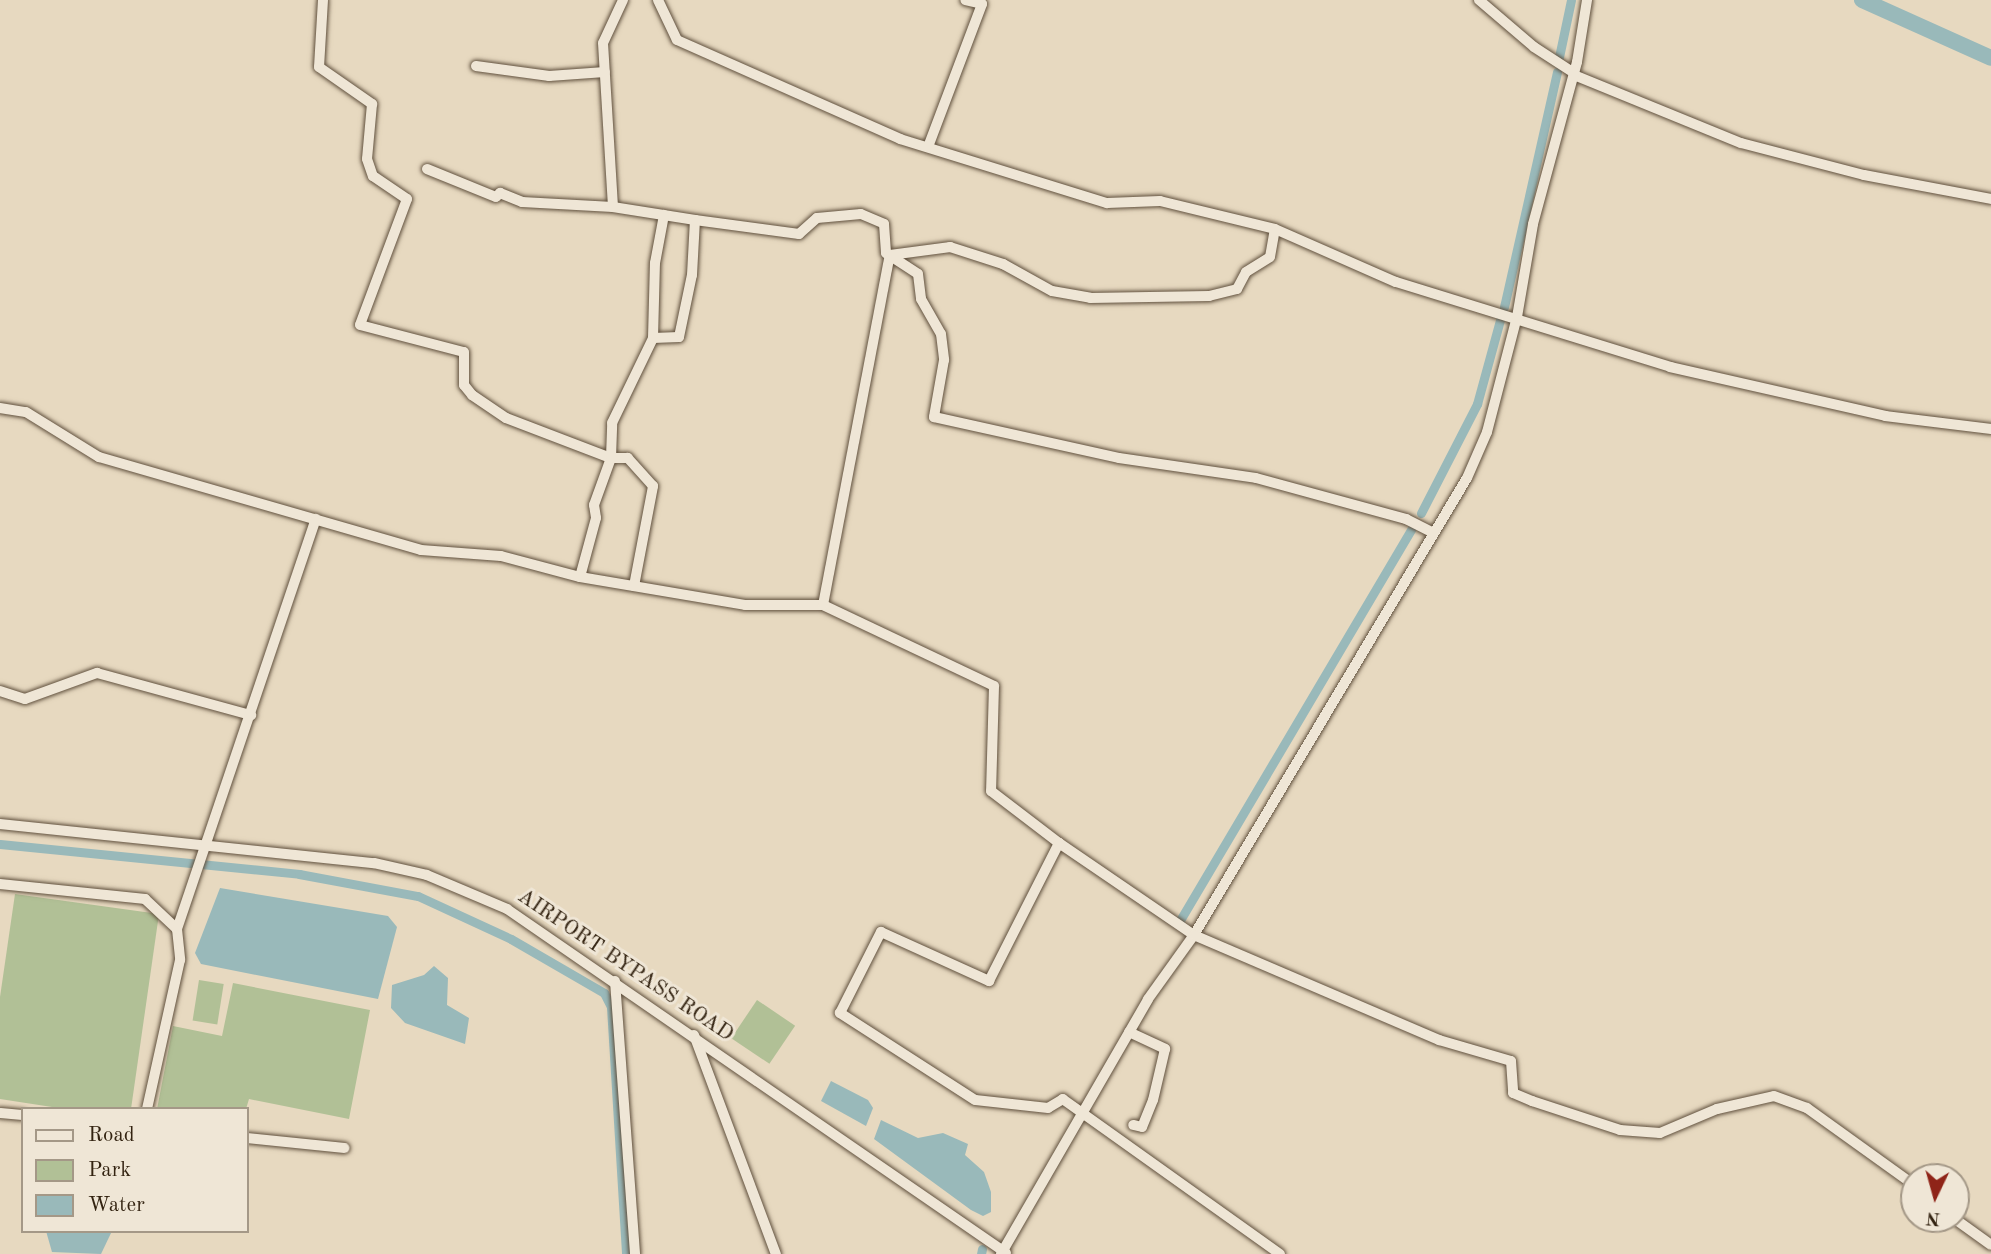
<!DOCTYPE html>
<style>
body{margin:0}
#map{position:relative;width:1991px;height:1254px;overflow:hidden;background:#e7d9c0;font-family:"Old Standard TT",serif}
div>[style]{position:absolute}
.green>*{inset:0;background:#b1c096;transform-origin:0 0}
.water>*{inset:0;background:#99b9ba}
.canal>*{height:9px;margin:-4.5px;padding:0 4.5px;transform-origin:4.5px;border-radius:4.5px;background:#99b9ba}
.river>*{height:16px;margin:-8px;padding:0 8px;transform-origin:8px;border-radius:8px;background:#99b9ba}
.roads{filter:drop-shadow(0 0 2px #60503d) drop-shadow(0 0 2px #60503d)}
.minor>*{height:10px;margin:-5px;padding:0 5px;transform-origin:5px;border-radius:5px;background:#efe6d6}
span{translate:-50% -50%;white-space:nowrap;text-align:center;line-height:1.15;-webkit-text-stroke:6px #efe6d6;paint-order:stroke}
.street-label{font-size:21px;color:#332311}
.legend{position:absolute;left:21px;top:1107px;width:228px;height:126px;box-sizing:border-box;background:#efe6d6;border:2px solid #a49887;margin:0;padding:9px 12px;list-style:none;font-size:21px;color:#332311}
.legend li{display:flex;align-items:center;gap:14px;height:35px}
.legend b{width:35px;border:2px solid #a49887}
.north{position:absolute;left:1900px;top:1163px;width:70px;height:70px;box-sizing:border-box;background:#efe6d6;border:2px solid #a49887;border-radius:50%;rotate:185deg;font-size:19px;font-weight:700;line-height:28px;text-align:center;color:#332311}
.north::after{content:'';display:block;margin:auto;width:24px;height:32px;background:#8f2418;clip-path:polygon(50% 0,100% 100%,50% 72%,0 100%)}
</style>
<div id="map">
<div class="green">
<div style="clip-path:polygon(15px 894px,159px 914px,131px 1109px,65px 1109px,0 1099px,0 997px)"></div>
<div style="left:199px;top:980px;width:25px;height:41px;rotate:9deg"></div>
<div style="clip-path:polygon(233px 983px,370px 1010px,349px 1119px,249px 1099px,246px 1109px,157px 1109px,173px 1026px,222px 1036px)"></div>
<div style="left:757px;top:1000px;width:46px;height:46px;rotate:34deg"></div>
</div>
<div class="water">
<div style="clip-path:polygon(220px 888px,388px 916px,397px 927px,378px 999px,201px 964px,195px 953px)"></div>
<div style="clip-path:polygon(434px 966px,448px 978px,447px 1005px,469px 1018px,465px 1044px,405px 1023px,391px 1008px,392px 985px,424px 975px)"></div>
<div style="clip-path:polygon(831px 1081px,868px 1100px,873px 1108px,866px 1126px,821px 1101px)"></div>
<div style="clip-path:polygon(881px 1120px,918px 1138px,943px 1133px,968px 1144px,965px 1155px,984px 1172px,991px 1192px,991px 1212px,983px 1216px,971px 1210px,874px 1139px)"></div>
<div style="clip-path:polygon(46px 1231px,112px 1231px,101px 1254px,52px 1252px)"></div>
</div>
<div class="canal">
<div style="left:1559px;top:57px;width:58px;rotate:-78.1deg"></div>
<div style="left:1504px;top:307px;width:241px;rotate:-77.3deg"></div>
<div style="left:1421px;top:513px;width:123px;rotate:-62.8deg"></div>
<div style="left:1477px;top:404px;width:87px;rotate:-74.7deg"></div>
<div style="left:0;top:844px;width:301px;rotate:5.7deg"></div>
<div style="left:299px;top:874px;width:121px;rotate:10.5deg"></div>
<div style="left:418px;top:896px;width:102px;rotate:24.8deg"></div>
<div style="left:511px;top:939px;width:108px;rotate:30.1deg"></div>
<div style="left:604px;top:993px;width:16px;rotate:63deg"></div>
<div style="left:611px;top:1007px;width:247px;rotate:86.5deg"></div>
<div style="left:1179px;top:922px;width:456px;rotate:-59.4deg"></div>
<div style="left:981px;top:1254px;width:5px;rotate:-79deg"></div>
</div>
<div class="river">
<div style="left:1862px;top:0;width:141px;rotate:24.2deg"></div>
</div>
<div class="roads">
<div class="minor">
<div style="left:323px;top:0;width:67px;rotate:93.4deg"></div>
<div style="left:319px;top:67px;width:65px;rotate:34.9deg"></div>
<div style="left:372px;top:104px;width:55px;rotate:95.2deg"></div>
<div style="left:367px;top:159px;width:18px;rotate:71deg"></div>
<div style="left:373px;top:176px;width:41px;rotate:34.1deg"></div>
<div style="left:407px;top:199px;width:134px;rotate:110.5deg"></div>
<div style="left:360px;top:325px;width:107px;rotate:14.6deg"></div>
<div style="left:464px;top:352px;width:33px;rotate:90deg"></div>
<div style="left:464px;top:385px;width:13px;rotate:51deg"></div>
<div style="left:472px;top:395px;width:41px;rotate:34.1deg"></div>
<div style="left:506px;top:418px;width:112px;rotate:20.9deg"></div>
<div style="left:611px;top:458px;width:50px;rotate:109.9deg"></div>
<div style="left:594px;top:505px;width:13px;rotate:81deg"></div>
<div style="left:596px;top:518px;width:61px;rotate:105.2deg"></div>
<div style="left:623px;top:0;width:47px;rotate:114.9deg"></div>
<div style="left:603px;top:43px;width:164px;rotate:86.5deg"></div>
<div style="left:613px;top:207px;width:83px;rotate:9deg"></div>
<div style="left:658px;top:0;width:44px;rotate:64.6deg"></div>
<div style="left:677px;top:40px;width:244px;rotate:23.9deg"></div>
<div style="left:900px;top:139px;width:217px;rotate:17.2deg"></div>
<div style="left:1107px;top:203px;width:53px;rotate:-2.2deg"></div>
<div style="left:1160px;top:201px;width:118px;rotate:13.7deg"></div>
<div style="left:1275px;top:229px;width:132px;rotate:23.7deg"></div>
<div style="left:1396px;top:282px;width:287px;rotate:17.2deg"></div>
<div style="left:1670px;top:367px;width:221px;rotate:12.8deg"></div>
<div style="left:1885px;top:416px;width:107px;rotate:7deg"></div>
<div style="left:1479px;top:0;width:72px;rotate:40.5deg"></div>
<div style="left:1534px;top:47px;width:48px;rotate:33deg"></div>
<div style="left:476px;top:66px;width:74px;rotate:7.8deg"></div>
<div style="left:549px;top:76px;width:56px;rotate:-4.1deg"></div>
<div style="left:1574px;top:75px;width:180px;rotate:22.2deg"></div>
<div style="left:1741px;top:143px;width:127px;rotate:14.6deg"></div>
<div style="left:1864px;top:175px;width:129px;rotate:10.7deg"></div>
<div style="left:928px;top:147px;width:153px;rotate:-69.3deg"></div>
<div style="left:982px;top:4px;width:17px;rotate:-167deg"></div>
<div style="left:427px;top:169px;width:74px;rotate:22.1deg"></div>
<div style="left:496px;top:197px;width:6px;rotate:-45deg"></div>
<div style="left:500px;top:193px;width:24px;rotate:22deg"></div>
<div style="left:522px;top:202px;width:91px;rotate:3.1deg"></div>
<div style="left:653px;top:338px;width:75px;rotate:-88.5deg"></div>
<div style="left:655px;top:263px;width:49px;rotate:-79.4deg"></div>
<div style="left:0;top:408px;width:26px;rotate:9deg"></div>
<div style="left:26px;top:412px;width:86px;rotate:31.7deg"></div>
<div style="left:99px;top:457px;width:335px;rotate:16.1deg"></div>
<div style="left:421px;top:550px;width:80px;rotate:4.3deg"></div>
<div style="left:501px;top:556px;width:82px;rotate:14.9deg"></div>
<div style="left:580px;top:577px;width:167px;rotate:9.6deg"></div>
<div style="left:745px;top:605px;width:78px"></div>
<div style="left:823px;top:605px;width:189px;rotate:25.3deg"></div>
<div style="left:994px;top:686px;width:105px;rotate:91.6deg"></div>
<div style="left:991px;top:791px;width:86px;rotate:37.4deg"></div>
<div style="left:634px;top:586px;width:102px;rotate:-79.2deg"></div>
<div style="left:653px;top:486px;width:38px;rotate:-132deg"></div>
<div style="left:628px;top:458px;width:17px;rotate:180deg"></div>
<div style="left:611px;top:458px;width:35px;rotate:-88deg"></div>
<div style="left:612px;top:423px;width:94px;rotate:-64.2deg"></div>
<div style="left:653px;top:338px;width:26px;rotate:-2deg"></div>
<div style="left:679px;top:337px;width:63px;rotate:-78.2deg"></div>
<div style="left:692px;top:275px;width:55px;rotate:-86.9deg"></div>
<div style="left:695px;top:220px;width:105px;rotate:7.7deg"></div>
<div style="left:799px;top:234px;width:24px;rotate:-42deg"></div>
<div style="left:817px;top:218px;width:44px;rotate:-5.2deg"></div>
<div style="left:861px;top:214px;width:25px;rotate:23deg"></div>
<div style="left:884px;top:224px;width:29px;rotate:86deg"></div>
<div style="left:886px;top:253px;width:38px;rotate:33deg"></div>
<div style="left:918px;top:274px;width:25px;rotate:83deg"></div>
<div style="left:921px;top:299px;width:40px;rotate:60.3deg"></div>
<div style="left:941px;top:334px;width:26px;rotate:83deg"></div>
<div style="left:944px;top:360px;width:58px;rotate:100deg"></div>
<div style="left:934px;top:417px;width:189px;rotate:12.5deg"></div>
<div style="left:1119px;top:458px;width:138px;rotate:8.3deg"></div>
<div style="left:1256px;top:478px;width:156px;rotate:15.3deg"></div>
<div style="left:1406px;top:519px;width:31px;rotate:27deg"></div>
<div style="left:823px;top:605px;width:356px;rotate:-79.2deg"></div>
<div style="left:890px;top:255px;width:61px;rotate:-7.6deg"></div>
<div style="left:950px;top:247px;width:56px;rotate:17.8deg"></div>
<div style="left:1003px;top:264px;width:56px;rotate:28.9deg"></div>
<div style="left:1052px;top:291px;width:39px;rotate:10deg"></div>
<div style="left:1090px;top:298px;width:119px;rotate:-1deg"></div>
<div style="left:1209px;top:296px;width:29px;rotate:-14deg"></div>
<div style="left:1237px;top:289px;width:19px;rotate:-62deg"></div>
<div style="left:1246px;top:272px;width:28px;rotate:-32deg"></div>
<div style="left:1270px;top:257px;width:28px;rotate:-80deg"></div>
<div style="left:0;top:691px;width:26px;rotate:18deg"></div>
<div style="left:25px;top:699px;width:77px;rotate:-19.9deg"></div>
<div style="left:97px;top:673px;width:160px;rotate:15.3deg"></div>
<div style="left:0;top:824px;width:376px;rotate:6deg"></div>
<div style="left:374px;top:863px;width:54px;rotate:12.8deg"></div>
<div style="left:427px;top:875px;width:87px;rotate:23deg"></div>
<div style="left:507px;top:909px;width:606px;rotate:34.58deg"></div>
<div style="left:0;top:884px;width:146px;rotate:5.9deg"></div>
<div style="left:145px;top:899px;width:44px;rotate:43.2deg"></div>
<div style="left:177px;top:929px;width:31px;rotate:84deg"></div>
<div style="left:180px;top:960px;width:153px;rotate:102.5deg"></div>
<div style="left:177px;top:929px;width:433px;rotate:-71.3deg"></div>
<div style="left:615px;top:981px;width:274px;rotate:85.8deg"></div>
<div style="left:1129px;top:1032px;width:40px;rotate:25deg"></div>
<div style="left:1165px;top:1049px;width:52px;rotate:103.2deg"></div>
<div style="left:1153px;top:1100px;width:29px;rotate:112deg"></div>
<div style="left:1142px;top:1127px;width:9px;rotate:-167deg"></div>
<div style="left:694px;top:1035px;width:234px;rotate:69.5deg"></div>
<div style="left:0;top:1113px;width:23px;rotate:5deg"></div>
<div style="left:247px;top:1138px;width:98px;rotate:5.9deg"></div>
<div style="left:1955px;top:1219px;width:44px;rotate:35.8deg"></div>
<div style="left:1001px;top:1254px;width:294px;rotate:-60deg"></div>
<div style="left:1148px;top:999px;width:79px;rotate:-54.3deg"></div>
<div style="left:1194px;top:935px;width:532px;rotate:-59.15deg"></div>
<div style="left:1467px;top:478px;width:50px;rotate:-66.5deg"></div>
<div style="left:1487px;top:432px;width:119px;rotate:-75.4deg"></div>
<div style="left:1517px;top:317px;width:94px;rotate:-80.2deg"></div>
<div style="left:1533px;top:224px;width:168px;rotate:-74.8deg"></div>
<div style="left:1577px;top:62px;width:63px;rotate:-80.8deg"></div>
<div style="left:1280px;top:1254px;width:267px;rotate:-144.5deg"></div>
<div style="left:1063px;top:1099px;width:17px;rotate:149deg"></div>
<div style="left:1048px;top:1108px;width:73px;rotate:-173.7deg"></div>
<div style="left:975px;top:1100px;width:161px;rotate:-147.2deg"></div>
<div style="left:840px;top:1013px;width:91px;rotate:-63.2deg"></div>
<div style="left:881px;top:932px;width:119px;rotate:24.4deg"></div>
<div style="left:989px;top:981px;width:155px;rotate:-63.1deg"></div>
<div style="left:1059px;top:843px;width:163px;rotate:34.3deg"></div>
<div style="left:1194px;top:935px;width:267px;rotate:23.2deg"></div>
<div style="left:1439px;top:1040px;width:75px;rotate:16.3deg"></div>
<div style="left:1511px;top:1061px;width:32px;rotate:86deg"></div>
<div style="left:1513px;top:1093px;width:21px;rotate:23deg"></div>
<div style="left:1532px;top:1101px;width:93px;rotate:18.2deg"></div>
<div style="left:1620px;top:1130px;width:40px;rotate:4.3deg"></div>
<div style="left:1660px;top:1133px;width:62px;rotate:-22.8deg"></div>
<div style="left:1717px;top:1109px;width:58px;rotate:-12.8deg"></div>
<div style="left:1774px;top:1096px;width:35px;rotate:20deg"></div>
<div style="left:1807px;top:1108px;width:132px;rotate:35.7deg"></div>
</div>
</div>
<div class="street-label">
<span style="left:625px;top:966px;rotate:34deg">AIRPORT BYPASS ROAD</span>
</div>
<ul class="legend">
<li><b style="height:9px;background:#efe6d6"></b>Road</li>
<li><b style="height:19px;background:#b1c096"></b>Park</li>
<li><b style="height:19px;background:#99b9ba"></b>Water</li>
</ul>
<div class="north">N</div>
</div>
